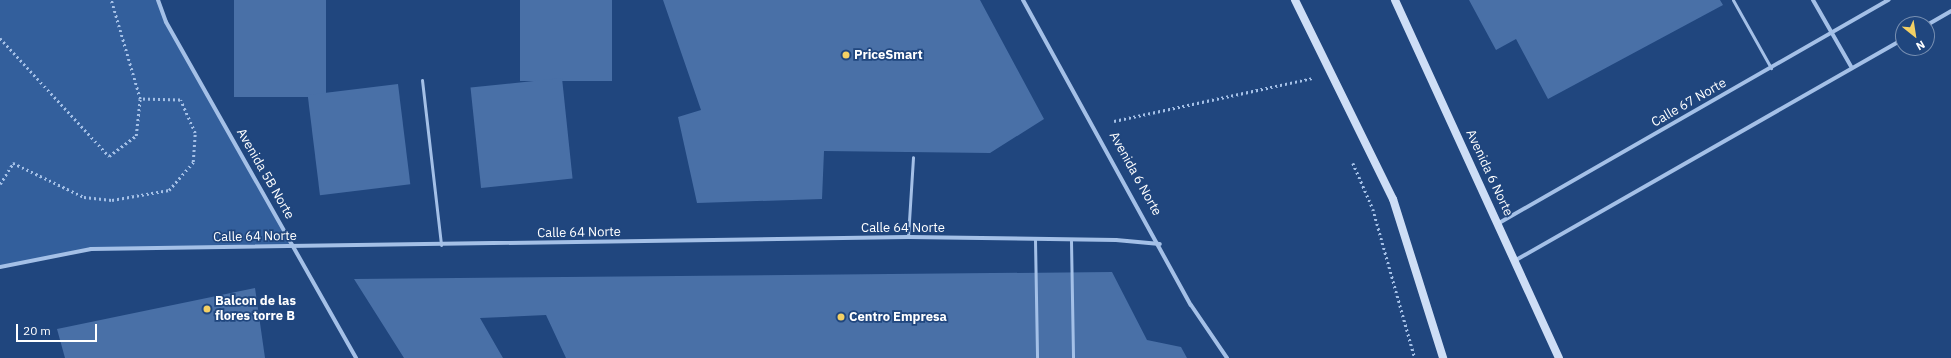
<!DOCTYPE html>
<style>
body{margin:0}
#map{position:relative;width:1951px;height:358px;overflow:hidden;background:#20467e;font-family:"IBM Plex Sans",sans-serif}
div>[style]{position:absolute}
.green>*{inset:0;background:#335f9c}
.building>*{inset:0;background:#4970a7;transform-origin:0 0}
.path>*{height:2.5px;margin-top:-1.25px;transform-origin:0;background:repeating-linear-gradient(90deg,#a4c0e7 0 2px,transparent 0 5px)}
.service>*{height:3px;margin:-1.5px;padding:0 1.5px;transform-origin:1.5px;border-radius:1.5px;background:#a4c0e7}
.minor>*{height:4px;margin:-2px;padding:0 2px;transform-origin:2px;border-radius:2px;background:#a4c0e7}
.secondary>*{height:8px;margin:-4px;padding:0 4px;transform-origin:4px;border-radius:4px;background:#cedef6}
.dots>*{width:11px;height:11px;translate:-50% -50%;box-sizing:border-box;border:2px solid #20467e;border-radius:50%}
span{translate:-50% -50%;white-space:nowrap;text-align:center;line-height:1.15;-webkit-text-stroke:3.5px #20467e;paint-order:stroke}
.poi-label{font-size:13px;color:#fff;font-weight:700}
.left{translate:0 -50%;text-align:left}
.street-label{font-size:13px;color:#fff}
.north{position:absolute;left:1895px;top:16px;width:40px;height:40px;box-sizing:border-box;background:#20467e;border:1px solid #7990b2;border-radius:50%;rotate:150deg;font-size:11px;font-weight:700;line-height:16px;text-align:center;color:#fff}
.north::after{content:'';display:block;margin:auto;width:14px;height:18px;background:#f4d064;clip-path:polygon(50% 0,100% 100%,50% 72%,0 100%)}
.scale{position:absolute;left:16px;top:324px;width:81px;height:18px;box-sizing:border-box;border:2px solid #fff;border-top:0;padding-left:5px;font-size:12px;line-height:14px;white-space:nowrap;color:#fff;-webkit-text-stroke:3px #20467e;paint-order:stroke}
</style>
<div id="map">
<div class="green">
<div style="clip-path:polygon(0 0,158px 0,166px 22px,295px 247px,91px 249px,0 267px)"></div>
</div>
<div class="building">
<div style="left:234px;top:0;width:92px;height:97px"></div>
<div style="left:520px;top:0;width:92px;height:81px"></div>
<div style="clip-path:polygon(663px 0,980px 0,1044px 119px,990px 153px,824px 151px,822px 199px,697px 203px,678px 117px,701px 110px)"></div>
<div style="clip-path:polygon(1469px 0,1720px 0,1723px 5px,1548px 99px,1516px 39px,1496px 50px)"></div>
<div style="left:562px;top:78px;width:101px;height:92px;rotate:84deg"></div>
<div style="left:398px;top:84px;width:101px;height:91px;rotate:83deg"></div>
<div style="clip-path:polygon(1112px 272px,1147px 340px,1181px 347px,1187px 358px,566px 358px,546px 315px,480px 318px,503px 358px,404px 358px,354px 279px)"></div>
<div style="clip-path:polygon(255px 288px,265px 358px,65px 358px,57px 329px)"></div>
</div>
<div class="path">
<div style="left:0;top:38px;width:161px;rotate:47.3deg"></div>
<div style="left:109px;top:156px;width:34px;rotate:-37deg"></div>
<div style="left:136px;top:136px;width:37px;rotate:-84deg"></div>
<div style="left:140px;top:99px;width:103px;rotate:-106.3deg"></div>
<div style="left:1114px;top:121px;width:204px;rotate:-12.2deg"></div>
<div style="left:1353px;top:163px;width:50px;rotate:66.5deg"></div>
<div style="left:1373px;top:209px;width:155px;rotate:74.3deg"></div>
<div style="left:0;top:184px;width:25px;rotate:-58deg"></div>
<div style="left:13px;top:163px;width:79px;rotate:25.6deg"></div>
<div style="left:84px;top:197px;width:28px;rotate:6deg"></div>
<div style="left:112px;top:200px;width:58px;rotate:-10deg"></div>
<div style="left:169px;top:190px;width:37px;rotate:-49deg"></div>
<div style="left:193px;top:162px;width:29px;rotate:-86deg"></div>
<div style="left:195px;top:133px;width:36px;rotate:-114deg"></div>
<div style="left:180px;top:100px;width:40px;rotate:-178.6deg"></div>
</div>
<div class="service">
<div style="left:1733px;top:0;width:78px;rotate:60.8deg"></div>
<div style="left:422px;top:80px;width:166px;rotate:83.4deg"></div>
<div style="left:908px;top:237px;width:80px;rotate:-86.4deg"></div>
<div style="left:1035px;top:240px;width:118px;rotate:89deg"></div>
<div style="left:1071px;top:241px;width:117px;rotate:89deg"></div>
</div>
<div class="minor">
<div style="left:158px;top:0;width:23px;rotate:70deg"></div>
<div style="left:166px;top:22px;width:386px;rotate:60.5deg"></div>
<div style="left:1023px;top:0;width:348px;rotate:61.2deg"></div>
<div style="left:1191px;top:305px;width:64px;rotate:55.8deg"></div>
<div style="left:1813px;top:0;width:78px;rotate:60.2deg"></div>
<div style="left:1927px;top:25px;width:28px;rotate:-30deg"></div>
<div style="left:1499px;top:223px;width:449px;rotate:-29.8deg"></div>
<div style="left:1516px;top:260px;width:446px;rotate:-29.7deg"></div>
<div style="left:0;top:267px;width:93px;rotate:-11.2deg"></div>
<div style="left:91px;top:249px;width:817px;rotate:-0.84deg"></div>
<div style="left:908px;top:237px;width:208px;rotate:0.8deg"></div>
<div style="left:1116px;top:240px;width:44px;rotate:5.2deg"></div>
</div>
<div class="secondary">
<div style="left:1295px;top:0;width:222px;rotate:63.8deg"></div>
<div style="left:1393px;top:199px;width:167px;rotate:72.5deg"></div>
<div style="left:1395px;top:0;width:394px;rotate:65.4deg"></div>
</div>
<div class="dots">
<div style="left:846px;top:55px;background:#f4d064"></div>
<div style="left:207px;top:309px;background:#f4d064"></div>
<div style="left:841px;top:317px;background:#f4d064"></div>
</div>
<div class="poi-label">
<span class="left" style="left:854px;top:55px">PriceSmart</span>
<span class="left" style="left:215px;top:309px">Balcon de las<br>flores torre B</span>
<span class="left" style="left:849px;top:317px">Centro Empresa</span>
</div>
<div class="street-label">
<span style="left:1689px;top:103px;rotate:-30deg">Calle 67 Norte</span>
<span style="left:1489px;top:173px;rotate:65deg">Avenida 6 Norte</span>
<span style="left:265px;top:174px;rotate:60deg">Avenida 5B Norte</span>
<span style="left:1135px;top:174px;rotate:61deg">Avenida 6 Norte</span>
<span style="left:903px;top:228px">Calle 64 Norte</span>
<span style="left:579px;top:233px;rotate:-1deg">Calle 64 Norte</span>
<span style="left:255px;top:237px;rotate:-1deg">Calle 64 Norte</span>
</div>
<div class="north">N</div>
<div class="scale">20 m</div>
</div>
